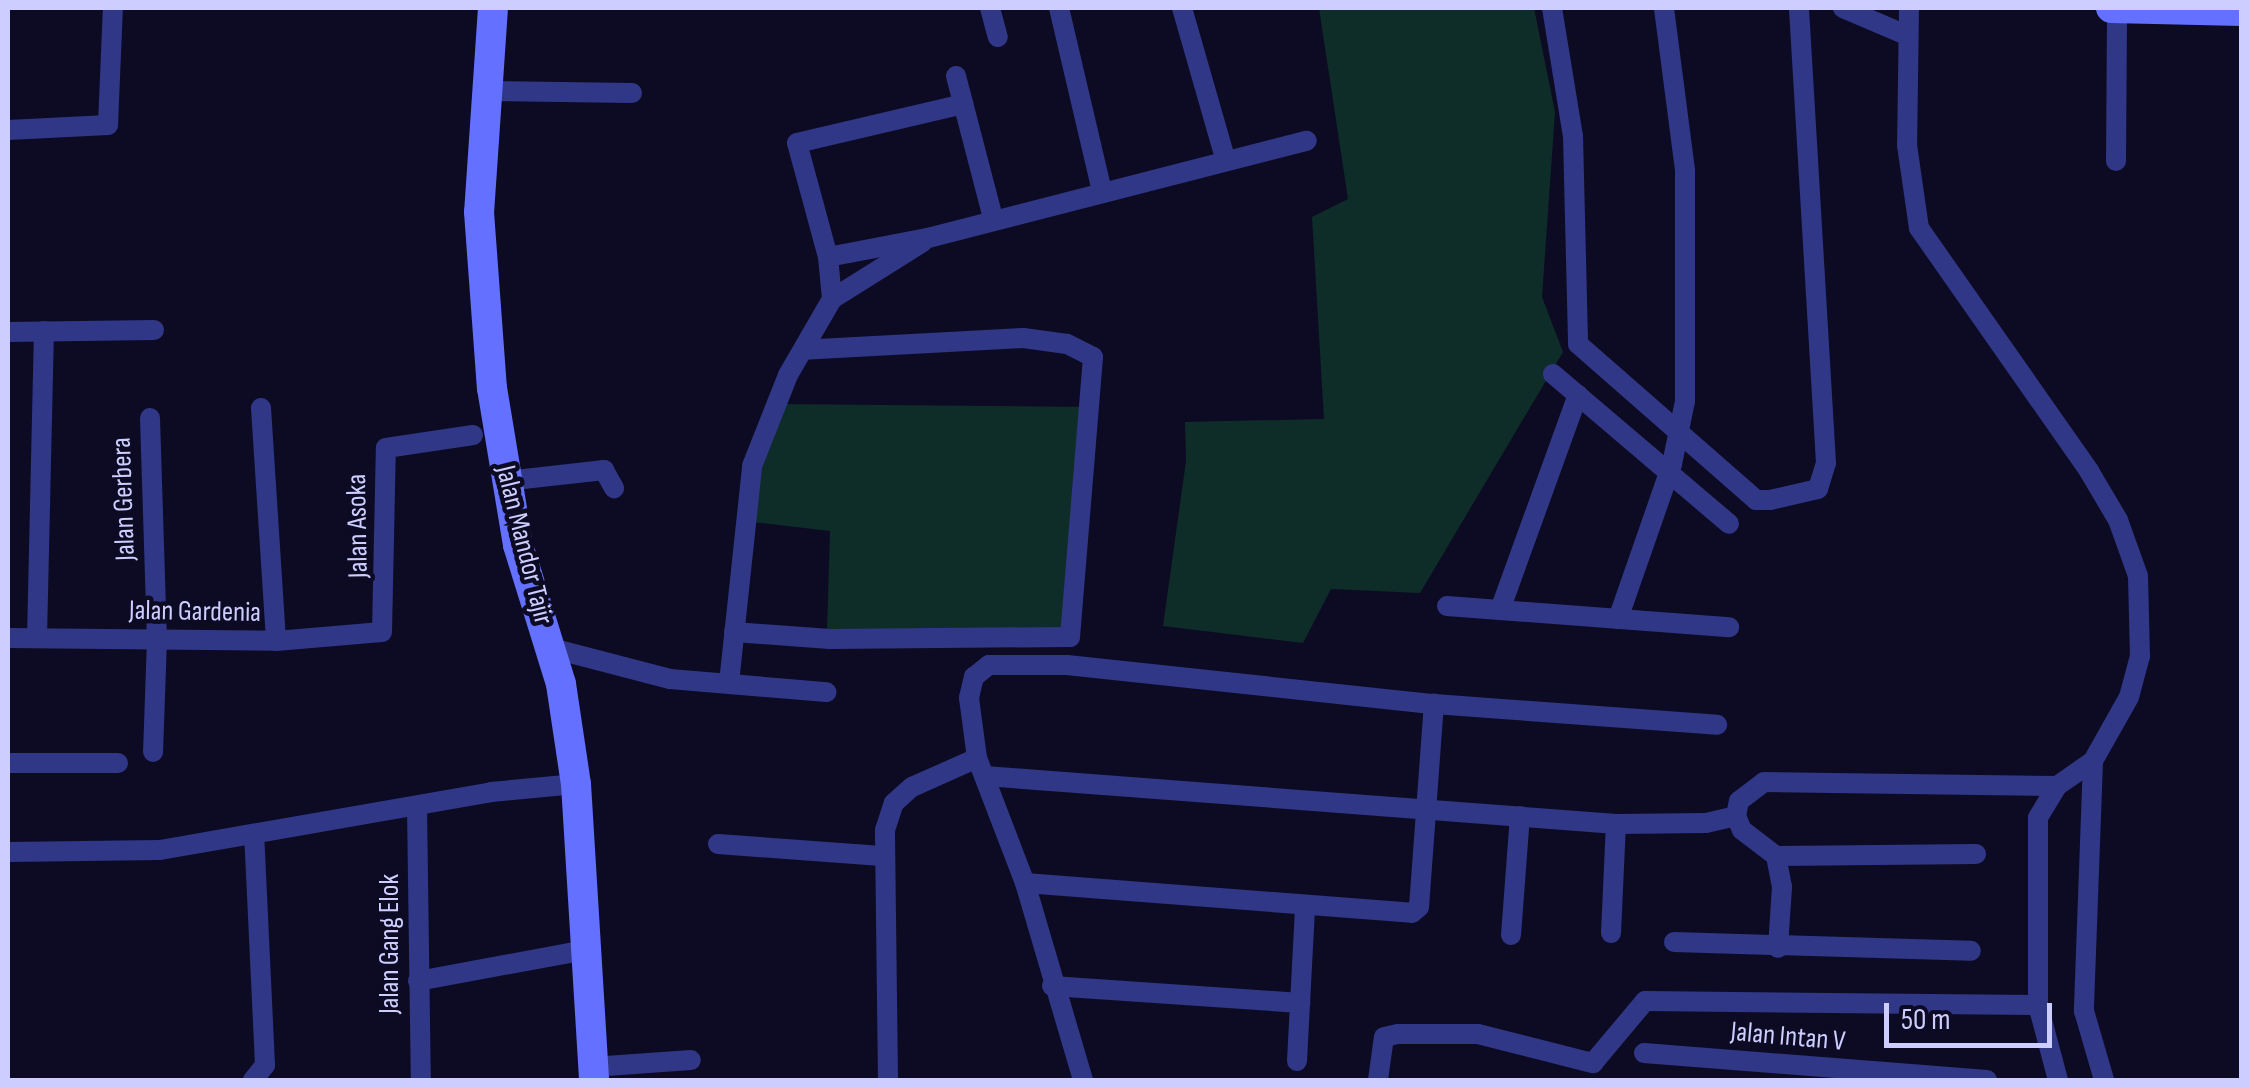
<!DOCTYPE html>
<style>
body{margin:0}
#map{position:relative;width:2249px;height:1088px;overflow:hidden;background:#0d0b23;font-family:"Sofia Sans Condensed",sans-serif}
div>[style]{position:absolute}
.green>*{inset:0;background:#0e2d29}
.street>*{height:20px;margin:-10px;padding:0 10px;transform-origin:10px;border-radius:10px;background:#313787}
.secondary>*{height:30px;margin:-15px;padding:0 15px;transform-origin:15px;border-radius:15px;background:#6470ff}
span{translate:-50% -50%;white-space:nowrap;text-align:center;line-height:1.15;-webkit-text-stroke:9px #0d0b23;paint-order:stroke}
.street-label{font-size:28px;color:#cdcdff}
.frame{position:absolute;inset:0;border:10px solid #cdcdff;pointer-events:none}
.scale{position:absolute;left:1884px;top:1003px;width:168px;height:45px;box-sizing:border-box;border:5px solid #cdcdff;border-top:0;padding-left:12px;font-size:30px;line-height:35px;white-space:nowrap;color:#cdcdff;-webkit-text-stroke:8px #0d0b23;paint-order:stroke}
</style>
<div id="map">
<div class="green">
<div style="clip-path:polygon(1319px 8px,1534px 8px,1555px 112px,1542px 297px,1563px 352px,1420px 593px,1331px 589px,1303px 643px,1163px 626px,1186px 461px,1185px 422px,1324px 419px,1312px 217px,1348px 199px)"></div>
<div style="clip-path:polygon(775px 404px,1096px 407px,1078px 630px,827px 631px,830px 531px,745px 521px)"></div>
</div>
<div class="street">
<div style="left:990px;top:8px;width:30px;rotate:75deg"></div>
<div style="left:1059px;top:8px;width:188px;rotate:76.8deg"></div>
<div style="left:1182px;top:8px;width:156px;rotate:74deg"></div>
<div style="left:1552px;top:8px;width:130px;rotate:80.7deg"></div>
<div style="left:1573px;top:136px;width:208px;rotate:88.6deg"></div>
<div style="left:1578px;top:344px;width:237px;rotate:41.2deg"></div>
<div style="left:1756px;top:500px;width:14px"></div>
<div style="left:1770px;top:500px;width:49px;rotate:-12.9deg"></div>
<div style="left:1818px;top:489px;width:27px;rotate:-73deg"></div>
<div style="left:1826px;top:463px;width:456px;rotate:-93.4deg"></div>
<div style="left:1843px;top:8px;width:69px;rotate:23.2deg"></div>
<div style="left:1909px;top:8px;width:137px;rotate:90.8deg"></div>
<div style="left:1907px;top:145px;width:84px;rotate:81.8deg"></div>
<div style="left:1919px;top:228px;width:297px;rotate:55deg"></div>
<div style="left:2089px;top:471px;width:57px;rotate:59.4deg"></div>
<div style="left:2118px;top:520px;width:59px;rotate:70.3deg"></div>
<div style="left:2138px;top:576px;width:80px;rotate:88.6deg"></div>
<div style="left:2140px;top:656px;width:42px;rotate:105deg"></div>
<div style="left:2129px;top:697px;width:73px;rotate:119.4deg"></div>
<div style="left:2093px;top:761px;width:44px;rotate:145.2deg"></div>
<div style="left:2057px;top:786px;width:37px;rotate:121deg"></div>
<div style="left:2038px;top:818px;width:187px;rotate:90deg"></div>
<div style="left:2038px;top:1005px;width:78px;rotate:75.1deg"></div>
<div style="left:956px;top:76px;width:147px;rotate:75.4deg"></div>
<div style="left:484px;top:91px;width:148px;rotate:0.8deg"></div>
<div style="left:8px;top:130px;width:100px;rotate:-2.9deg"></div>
<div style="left:108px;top:125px;width:117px;rotate:-87.6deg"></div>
<div style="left:2116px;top:161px;width:153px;rotate:-89.6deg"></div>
<div style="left:828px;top:257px;width:102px;rotate:-10.8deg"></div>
<div style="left:928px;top:238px;width:391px;rotate:-14.4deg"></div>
<div style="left:832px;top:299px;width:107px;rotate:-32.1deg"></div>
<div style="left:8px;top:332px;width:146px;rotate:-0.8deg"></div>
<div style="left:1553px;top:374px;width:231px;rotate:40.4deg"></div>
<div style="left:261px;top:408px;width:233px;rotate:86.3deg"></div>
<div style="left:150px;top:418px;width:221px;rotate:88.2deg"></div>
<div style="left:157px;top:639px;width:113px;rotate:92deg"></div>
<div style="left:506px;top:481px;width:99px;rotate:-6.4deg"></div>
<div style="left:604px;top:470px;width:21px;rotate:61deg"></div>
<div style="left:1447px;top:606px;width:283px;rotate:4.3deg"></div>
<div style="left:1500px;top:610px;width:229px;rotate:-70.1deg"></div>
<div style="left:1618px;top:619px;width:164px;rotate:-70.8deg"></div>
<div style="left:1672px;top:464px;width:64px;rotate:-78.3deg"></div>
<div style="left:1685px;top:401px;width:231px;rotate:-90deg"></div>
<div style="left:1685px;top:170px;width:163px;rotate:-97.4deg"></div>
<div style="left:734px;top:632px;width:96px;rotate:4.2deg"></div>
<div style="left:830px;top:639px;width:240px;rotate:-0.5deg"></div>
<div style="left:1070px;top:637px;width:281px;rotate:-85.3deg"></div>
<div style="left:1093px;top:357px;width:29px;rotate:-153deg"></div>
<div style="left:1067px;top:344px;width:44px;rotate:-172.2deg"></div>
<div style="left:1023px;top:338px;width:219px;rotate:176.9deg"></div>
<div style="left:8px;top:638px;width:268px;rotate:0.6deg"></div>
<div style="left:276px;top:641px;width:106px;rotate:-4.9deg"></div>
<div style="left:382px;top:632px;width:184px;rotate:-88.8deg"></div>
<div style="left:386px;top:448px;width:88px;rotate:-8.5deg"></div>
<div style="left:37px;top:638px;width:307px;rotate:-88.7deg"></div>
<div style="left:551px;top:648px;width:123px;rotate:14.6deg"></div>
<div style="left:670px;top:679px;width:157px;rotate:4.8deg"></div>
<div style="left:729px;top:683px;width:218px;rotate:-83.9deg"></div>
<div style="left:752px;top:466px;width:98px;rotate:-68.4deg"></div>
<div style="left:788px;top:375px;width:88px;rotate:-59.9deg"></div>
<div style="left:832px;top:299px;width:42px;rotate:-95.4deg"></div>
<div style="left:828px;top:257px;width:118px;rotate:-105.2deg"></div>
<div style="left:797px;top:143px;width:171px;rotate:-13.2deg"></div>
<div style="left:2093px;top:761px;width:250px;rotate:92.1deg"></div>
<div style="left:2084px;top:1011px;width:72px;rotate:73.8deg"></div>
<div style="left:8px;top:763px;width:110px"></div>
<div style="left:985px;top:776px;width:633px;rotate:4.35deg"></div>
<div style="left:1616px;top:824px;width:90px;rotate:-0.6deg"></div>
<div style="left:1706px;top:823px;width:31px;rotate:-13deg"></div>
<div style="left:1736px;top:816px;width:15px;rotate:-79deg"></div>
<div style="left:1739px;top:801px;width:31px;rotate:-37deg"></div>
<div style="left:1764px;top:782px;width:293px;rotate:0.8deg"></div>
<div style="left:417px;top:807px;width:273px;rotate:89.2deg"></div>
<div style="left:1736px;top:816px;width:15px;rotate:67deg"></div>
<div style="left:1742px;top:830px;width:43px;rotate:37.4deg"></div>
<div style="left:1776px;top:856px;width:32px;rotate:79deg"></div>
<div style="left:1782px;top:887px;width:61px;rotate:93.8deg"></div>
<div style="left:718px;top:844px;width:164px;rotate:4.2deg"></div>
<div style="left:8px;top:852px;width:152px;rotate:-0.8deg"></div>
<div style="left:160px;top:850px;width:336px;rotate:-9.9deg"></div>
<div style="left:491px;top:792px;width:85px;rotate:-5.4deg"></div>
<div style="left:1776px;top:856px;width:200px;rotate:-0.6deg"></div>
<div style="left:1025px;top:883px;width:388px;rotate:4.4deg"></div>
<div style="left:1412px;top:913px;width:9px;rotate:-41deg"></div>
<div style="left:1419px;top:907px;width:204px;rotate:-85.8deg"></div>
<div style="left:1611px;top:933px;width:109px;rotate:-87.4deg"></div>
<div style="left:1511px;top:935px;width:119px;rotate:-85.7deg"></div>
<div style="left:1674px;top:942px;width:297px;rotate:1.7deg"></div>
<div style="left:418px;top:981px;width:171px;rotate:-10.5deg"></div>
<div style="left:1052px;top:986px;width:249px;rotate:3.9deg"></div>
<div style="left:1644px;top:1053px;width:344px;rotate:4.5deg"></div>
<div style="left:1297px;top:1061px;width:155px;rotate:-87deg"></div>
<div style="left:592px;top:1067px;width:99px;rotate:-4deg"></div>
<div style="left:253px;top:1080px;width:19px;rotate:-51deg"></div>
<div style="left:265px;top:1065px;width:231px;rotate:-92.7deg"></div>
<div style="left:888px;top:1080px;width:250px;rotate:-90.7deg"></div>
<div style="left:885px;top:830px;width:28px;rotate:-72deg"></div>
<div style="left:894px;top:803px;width:24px;rotate:-42deg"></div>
<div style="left:912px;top:787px;width:71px;rotate:-24deg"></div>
<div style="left:1083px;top:1080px;width:205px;rotate:-106.4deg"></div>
<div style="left:1025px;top:883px;width:134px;rotate:-111deg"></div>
<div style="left:977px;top:758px;width:61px;rotate:-97.6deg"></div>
<div style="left:969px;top:698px;width:22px;rotate:-77deg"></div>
<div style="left:974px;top:677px;width:19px;rotate:-39deg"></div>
<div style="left:989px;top:665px;width:78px"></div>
<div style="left:1067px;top:665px;width:369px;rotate:6.1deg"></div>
<div style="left:1434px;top:704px;width:284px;rotate:4.2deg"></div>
<div style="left:1378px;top:1080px;width:43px;rotate:-82.1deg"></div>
<div style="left:1384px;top:1037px;width:14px;rotate:-12deg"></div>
<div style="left:1398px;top:1034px;width:80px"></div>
<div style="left:1478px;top:1034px;width:119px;rotate:14.2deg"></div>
<div style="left:1593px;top:1063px;width:81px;rotate:-50deg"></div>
<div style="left:1645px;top:1001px;width:393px;rotate:0.6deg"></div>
</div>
<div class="secondary">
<div style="left:493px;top:8px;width:204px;rotate:93.9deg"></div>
<div style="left:479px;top:212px;width:176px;rotate:85.8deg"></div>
<div style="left:492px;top:388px;width:159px;rotate:80.6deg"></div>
<div style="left:518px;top:545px;width:145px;rotate:72.8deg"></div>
<div style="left:561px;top:684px;width:101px;rotate:81.5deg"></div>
<div style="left:576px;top:784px;width:297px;rotate:86.5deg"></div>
<div style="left:2111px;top:8px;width:131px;rotate:1.3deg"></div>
</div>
<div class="street-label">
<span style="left:124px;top:499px;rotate:-92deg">Jalan Gerbera</span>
<span style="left:358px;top:526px;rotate:-91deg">Jalan Asoka</span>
<span style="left:524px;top:545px;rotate:76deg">Jalan Mandor Tajir</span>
<span style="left:195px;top:612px;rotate:1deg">Jalan Gardenia</span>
<span style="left:390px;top:944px;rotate:-90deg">Jalan Gang Elok</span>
<span style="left:1788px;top:1037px;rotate:5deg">Jalan Intan V</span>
</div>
<div class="frame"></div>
<div class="scale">50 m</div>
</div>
